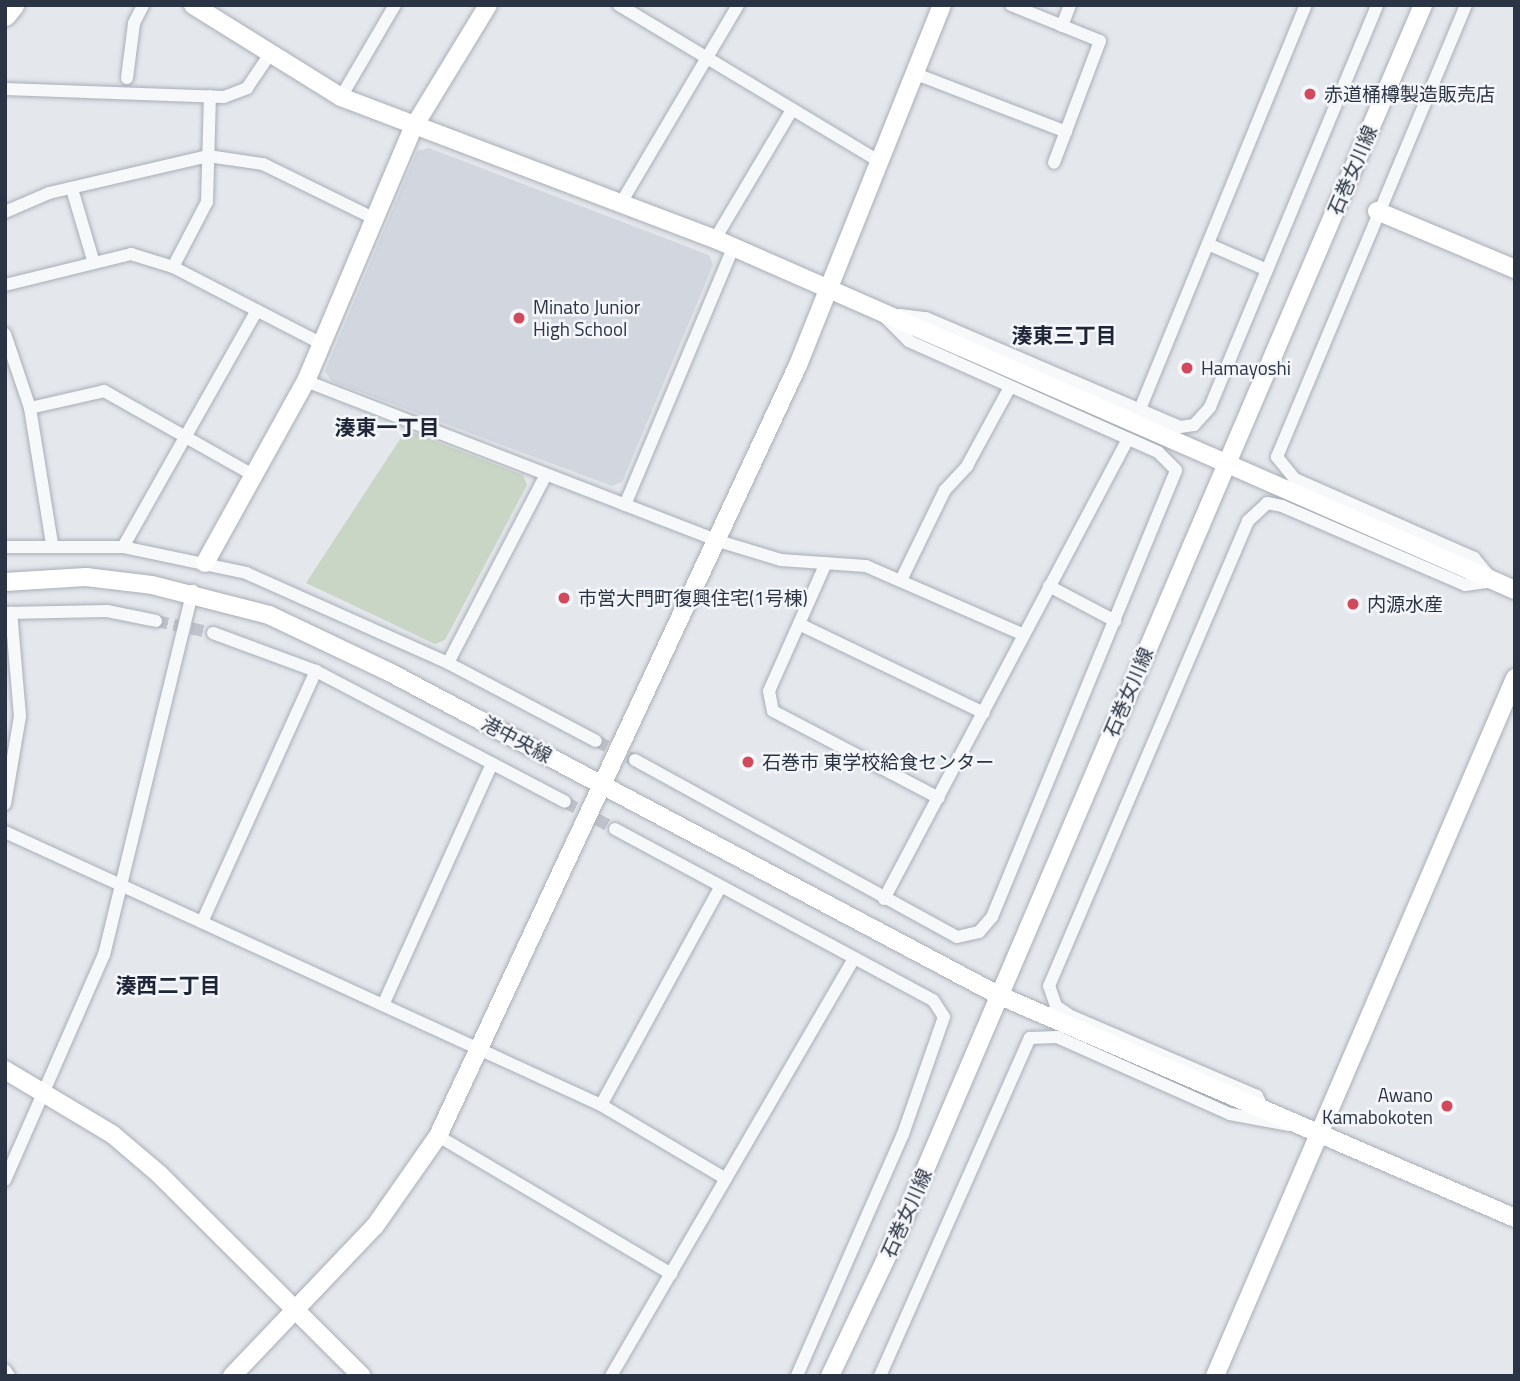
<!DOCTYPE html>
<meta charset="utf-8">
<style>
body{margin:0}
#map{position:relative;width:1520px;height:1381px;overflow:hidden;background:#e4e7ec;font-family:"Titillium Web","Noto Sans JP",sans-serif}
div>[style]{position:absolute}
.built>*{inset:0;background:#d2d6de}
.green>*{inset:0;background:#c9d6c5}
.street-tunnel>*{height:12px;margin-top:-6px;transform-origin:0;background:repeating-linear-gradient(90deg,#bfc3cb 0 12px,transparent 0 18px)}
.roads{filter:drop-shadow(0 0 2px #a9aeb7) drop-shadow(0 0 2px #a9aeb7)}
.street>*{height:12px;margin:-6px;padding:0 6px;transform-origin:6px;border-radius:6px;background:#f7f8fa}
.secondary>*{height:18px;margin:-9px;padding:0 9px;transform-origin:9px;border-radius:9px;background:#fff}
.highway>*{height:21px;margin:-10.5px;padding:0 10.5px;transform-origin:10.5px;border-radius:10.5px;background:#fff}
.dots>*{width:19px;height:19px;translate:-50% -50%;box-sizing:border-box;border:4px solid #f4f6f9;border-radius:50%}
span{translate:-50% -50%;white-space:nowrap;text-align:center;line-height:1.15;-webkit-text-stroke:5px #f4f6f9;paint-order:stroke}
.poi-label{font-size:19px;color:#2b3445}
.left{translate:0 -50%;text-align:left}
.right{translate:-100% -50%;text-align:right}
.street-label{font-size:19px;color:#2b3445}
.neighbourhood-label{font-size:21px;color:#1d2536;font-weight:700}
.frame{position:absolute;inset:0;border:7px solid #2b3445;pointer-events:none}
</style>
<div id="map">
<div class="built">
<div style="clip-path:polygon(429px 148px,709px 255px,713px 265px,622px 482px,612px 486px,331px 381px,325px 371px,417px 151px)"></div>
</div>
<div class="green">
<div style="clip-path:polygon(406px 430px,523px 475px,527px 485px,445px 640px,435px 644px,306px 583px)"></div>
</div>
<div class="street-tunnel">
<div style="left:156px;top:621px;width:58px;rotate:11.9deg"></div>
<div style="left:596px;top:741px;width:43px;rotate:26deg"></div>
<div style="left:565px;top:802px;width:57px;rotate:28.4deg"></div>
</div>
<div class="roads">
<div class="street">
<div style="left:619px;top:5px;width:305px;rotate:31deg"></div>
<div style="left:1011px;top:5px;width:96px;rotate:22deg"></div>
<div style="left:1100px;top:41px;width:130px;rotate:110.7deg"></div>
<div style="left:1466px;top:5px;width:490px;rotate:112.7deg"></div>
<div style="left:1277px;top:457px;width:28px;rotate:51deg"></div>
<div style="left:1295px;top:479px;width:196px;rotate:23.8deg"></div>
<div style="left:1474px;top:558px;width:26px;rotate:50deg"></div>
<div style="left:1062px;top:26px;width:22px;rotate:-69deg"></div>
<div style="left:916px;top:74px;width:161px;rotate:21.1deg"></div>
<div style="left:127px;top:78px;width:55px;rotate:-82.7deg"></div>
<div style="left:134px;top:23px;width:20px;rotate:-63deg"></div>
<div style="left:5px;top:89px;width:219px;rotate:2.1deg"></div>
<div style="left:224px;top:97px;width:25px;rotate:-21deg"></div>
<div style="left:247px;top:88px;width:37px;rotate:-56deg"></div>
<div style="left:341px;top:97px;width:107px;rotate:-59.6deg"></div>
<div style="left:72px;top:189px;width:74px;rotate:73.5deg"></div>
<div style="left:621px;top:203px;width:230px;rotate:-59.4deg"></div>
<div style="left:5px;top:212px;width:48px;rotate:-23.4deg"></div>
<div style="left:49px;top:193px;width:163px;rotate:-13.1deg"></div>
<div style="left:208px;top:156px;width:56px;rotate:8.3deg"></div>
<div style="left:263px;top:164px;width:120px;rotate:26.1deg"></div>
<div style="left:715px;top:239px;width:150px;rotate:-59.2deg"></div>
<div style="left:1210px;top:245px;width:62px;rotate:23.7deg"></div>
<div style="left:173px;top:267px;width:73px;rotate:-62.4deg"></div>
<div style="left:207px;top:202px;width:106px;rotate:-88.4deg"></div>
<div style="left:5px;top:285px;width:130px;rotate:-13.8deg"></div>
<div style="left:131px;top:254px;width:44px;rotate:17.2deg"></div>
<div style="left:173px;top:267px;width:168px;rotate:27.3deg"></div>
<div style="left:900px;top:315px;width:26px;rotate:7deg"></div>
<div style="left:926px;top:318px;width:276px;rotate:23.2deg"></div>
<div style="left:1180px;top:427px;width:14px;rotate:-8deg"></div>
<div style="left:1194px;top:425px;width:24px;rotate:-48deg"></div>
<div style="left:1210px;top:407px;width:435px;rotate:-67.4deg"></div>
<div style="left:5px;top:334px;width:78px;rotate:71.3deg"></div>
<div style="left:30px;top:408px;width:138px;rotate:80.8deg"></div>
<div style="left:306px;top:381px;width:439px;rotate:21.2deg"></div>
<div style="left:715px;top:540px;width:69px;rotate:16.9deg"></div>
<div style="left:781px;top:560px;width:85px;rotate:4deg"></div>
<div style="left:866px;top:566px;width:172px;rotate:23.6deg"></div>
<div style="left:30px;top:408px;width:76px;rotate:-12.9deg"></div>
<div style="left:104px;top:391px;width:171px;rotate:29.4deg"></div>
<div style="left:1140px;top:409px;width:437px;rotate:-67.7deg"></div>
<div style="left:625px;top:505px;width:279px;rotate:-67.2deg"></div>
<div style="left:5px;top:547px;width:118px"></div>
<div style="left:123px;top:547px;width:126px;rotate:11.9deg"></div>
<div style="left:246px;top:573px;width:221px;rotate:24deg"></div>
<div style="left:448px;top:663px;width:167px;rotate:27.8deg"></div>
<div style="left:123px;top:547px;width:272px;rotate:-60.5deg"></div>
<div style="left:826px;top:563px;width:140px;rotate:114deg"></div>
<div style="left:769px;top:691px;width:20px;rotate:79deg"></div>
<div style="left:773px;top:711px;width:187px;rotate:27.7deg"></div>
<div style="left:902px;top:578px;width:98px;rotate:-64deg"></div>
<div style="left:945px;top:490px;width:33px;rotate:-47deg"></div>
<div style="left:967px;top:466px;width:90px;rotate:-61.4deg"></div>
<div style="left:1049px;top:586px;width:75px;rotate:27.9deg"></div>
<div style="left:6px;top:613px;width:101px;rotate:-1.1deg"></div>
<div style="left:107px;top:611px;width:50px;rotate:11.5deg"></div>
<div style="left:799px;top:624px;width:205px;rotate:25.7deg"></div>
<div style="left:213px;top:633px;width:110px;rotate:20.3deg"></div>
<div style="left:316px;top:671px;width:281px;rotate:27.7deg"></div>
<div style="left:448px;top:663px;width:212px;rotate:-62.5deg"></div>
<div style="left:635px;top:760px;width:367px;rotate:28.8deg"></div>
<div style="left:957px;top:937px;width:23px;rotate:-13deg"></div>
<div style="left:979px;top:932px;width:20px;rotate:-49deg"></div>
<div style="left:992px;top:917px;width:483px;rotate:-67.6deg"></div>
<div style="left:1176px;top:470px;width:25px;rotate:-135deg"></div>
<div style="left:1158px;top:452px;width:273px;rotate:-156deg"></div>
<div style="left:909px;top:341px;width:34px;rotate:-135deg"></div>
<div style="left:5px;top:804px;width:89px;rotate:-80.3deg"></div>
<div style="left:20px;top:716px;width:104px;rotate:-94.9deg"></div>
<div style="left:615px;top:829px;width:361px;rotate:28.3deg"></div>
<div style="left:933px;top:1000px;width:20px;rotate:57deg"></div>
<div style="left:944px;top:1017px;width:124px;rotate:109.3deg"></div>
<div style="left:903px;top:1134px;width:264px;rotate:113.7deg"></div>
<div style="left:5px;top:832px;width:656px;rotate:24.61deg"></div>
<div style="left:601px;top:1105px;width:145px;rotate:30.6deg"></div>
<div style="left:884px;top:899px;width:521px;rotate:-62.06deg"></div>
<div style="left:202px;top:922px;width:276px;rotate:-65.6deg"></div>
<div style="left:383px;top:1005px;width:265px;rotate:-65.7deg"></div>
<div style="left:601px;top:1105px;width:247px;rotate:-61.3deg"></div>
<div style="left:1264px;top:1111px;width:17px;rotate:-115deg"></div>
<div style="left:1257px;top:1096px;width:205px;rotate:-156.7deg"></div>
<div style="left:1069px;top:1015px;width:16px;rotate:-145deg"></div>
<div style="left:1056px;top:1006px;width:21px;rotate:-109deg"></div>
<div style="left:1049px;top:986px;width:506px;rotate:-66.83deg"></div>
<div style="left:1248px;top:521px;width:26px;rotate:-43deg"></div>
<div style="left:1267px;top:503px;width:15px;rotate:11deg"></div>
<div style="left:1282px;top:506px;width:199px;rotate:23.3deg"></div>
<div style="left:1465px;top:585px;width:29px;rotate:-8deg"></div>
<div style="left:438px;top:1136px;width:271px;rotate:30.6deg"></div>
<div style="left:5px;top:1180px;width:246px;rotate:-66.3deg"></div>
<div style="left:104px;top:955px;width:375px;rotate:-76.3deg"></div>
<div style="left:5px;top:1370px;width:7px;rotate:56deg"></div>
<div style="left:611px;top:1376px;width:483px;rotate:-59.8deg"></div>
<div style="left:880px;top:1376px;width:370px;rotate:-66.1deg"></div>
<div style="left:1030px;top:1038px;width:27px;rotate:-2deg"></div>
<div style="left:1057px;top:1037px;width:189px;rotate:24deg"></div>
<div style="left:1230px;top:1114px;width:59px;rotate:10.7deg"></div>
</div>
<div class="secondary">
<div style="left:193px;top:5px;width:174px;rotate:31.9deg"></div>
<div style="left:341px;top:97px;width:400px;rotate:20.8deg"></div>
<div style="left:715px;top:239px;width:874px;rotate:23.69deg"></div>
<div style="left:1377px;top:211px;width:150px;rotate:22.8deg"></div>
<div style="left:205px;top:563px;width:208px;rotate:-61deg"></div>
<div style="left:306px;top:381px;width:275px;rotate:-67.1deg"></div>
<div style="left:413px;top:128px;width:144px;rotate:-58.6deg"></div>
<div style="left:5px;top:582px;width:81px;rotate:-3.5deg"></div>
<div style="left:86px;top:577px;width:66px;rotate:6.9deg"></div>
<div style="left:152px;top:585px;width:121px;rotate:14.4deg"></div>
<div style="left:269px;top:615px;width:135px;rotate:25.4deg"></div>
<div style="left:391px;top:673px;width:687px;rotate:27.94deg"></div>
<div style="left:998px;top:995px;width:563px;rotate:23.33deg"></div>
<div style="left:5px;top:1070px;width:125px;rotate:30.9deg"></div>
<div style="left:112px;top:1134px;width:62px;rotate:40.4deg"></div>
<div style="left:159px;top:1174px;width:286px;rotate:44.9deg"></div>
<div style="left:232px;top:1376px;width:207px;rotate:-46.4deg"></div>
<div style="left:375px;top:1226px;width:110px;rotate:-55deg"></div>
<div style="left:438px;top:1136px;width:851px;rotate:-64.97deg"></div>
<div style="left:798px;top:365px;width:388px;rotate:-68.2deg"></div>
<div style="left:830px;top:1376px;width:151px;rotate:-64.5deg"></div>
<div style="left:895px;top:1240px;width:1343px;rotate:-66.85deg"></div>
<div style="left:1215px;top:1376px;width:760px;rotate:-66.74deg"></div>
</div>
<div class="highway">
<div style="left:5px;top:15px;width:13px;rotate:-51deg"></div>
</div>
</div>
<div class="dots">
<div style="left:1310px;top:94px;background:#d1495b"></div>
<div style="left:519px;top:318px;background:#d1495b"></div>
<div style="left:1187px;top:368px;background:#d1495b"></div>
<div style="left:564px;top:598px;background:#d1495b"></div>
<div style="left:1353px;top:604px;background:#d1495b"></div>
<div style="left:748px;top:762px;background:#d1495b"></div>
<div style="left:1447px;top:1106px;background:#d1495b"></div>
</div>
<div class="poi-label">
<span class="left" style="left:1324px;top:94px">赤道桶樽製造販売店</span>
<span class="left" style="left:533px;top:318px">Minato Junior<br>High School</span>
<span class="left" style="left:1201px;top:368px">Hamayoshi</span>
<span class="left" style="left:578px;top:598px">市営大門町復興住宅(1号棟)</span>
<span class="left" style="left:1367px;top:604px">内源水産</span>
<span class="left" style="left:762px;top:762px">石巻市 東学校給食センター</span>
<span class="right" style="left:1433px;top:1106px">Awano<br>Kamabokoten</span>
</div>
<div class="street-label">
<span style="left:1352px;top:170px;rotate:-67deg">石巻女川線</span>
<span style="left:1128px;top:692px;rotate:-67deg">石巻女川線</span>
<span style="left:517px;top:739px;rotate:28deg">港中央線</span>
<span style="left:906px;top:1213px;rotate:-66deg">石巻女川線</span>
</div>
<div class="neighbourhood-label">
<span style="left:1064px;top:335px">湊東三丁目</span>
<span style="left:387px;top:427px">湊東一丁目</span>
<span style="left:168px;top:985px">湊西二丁目</span>
</div>
<div class="frame"></div>
</div>
